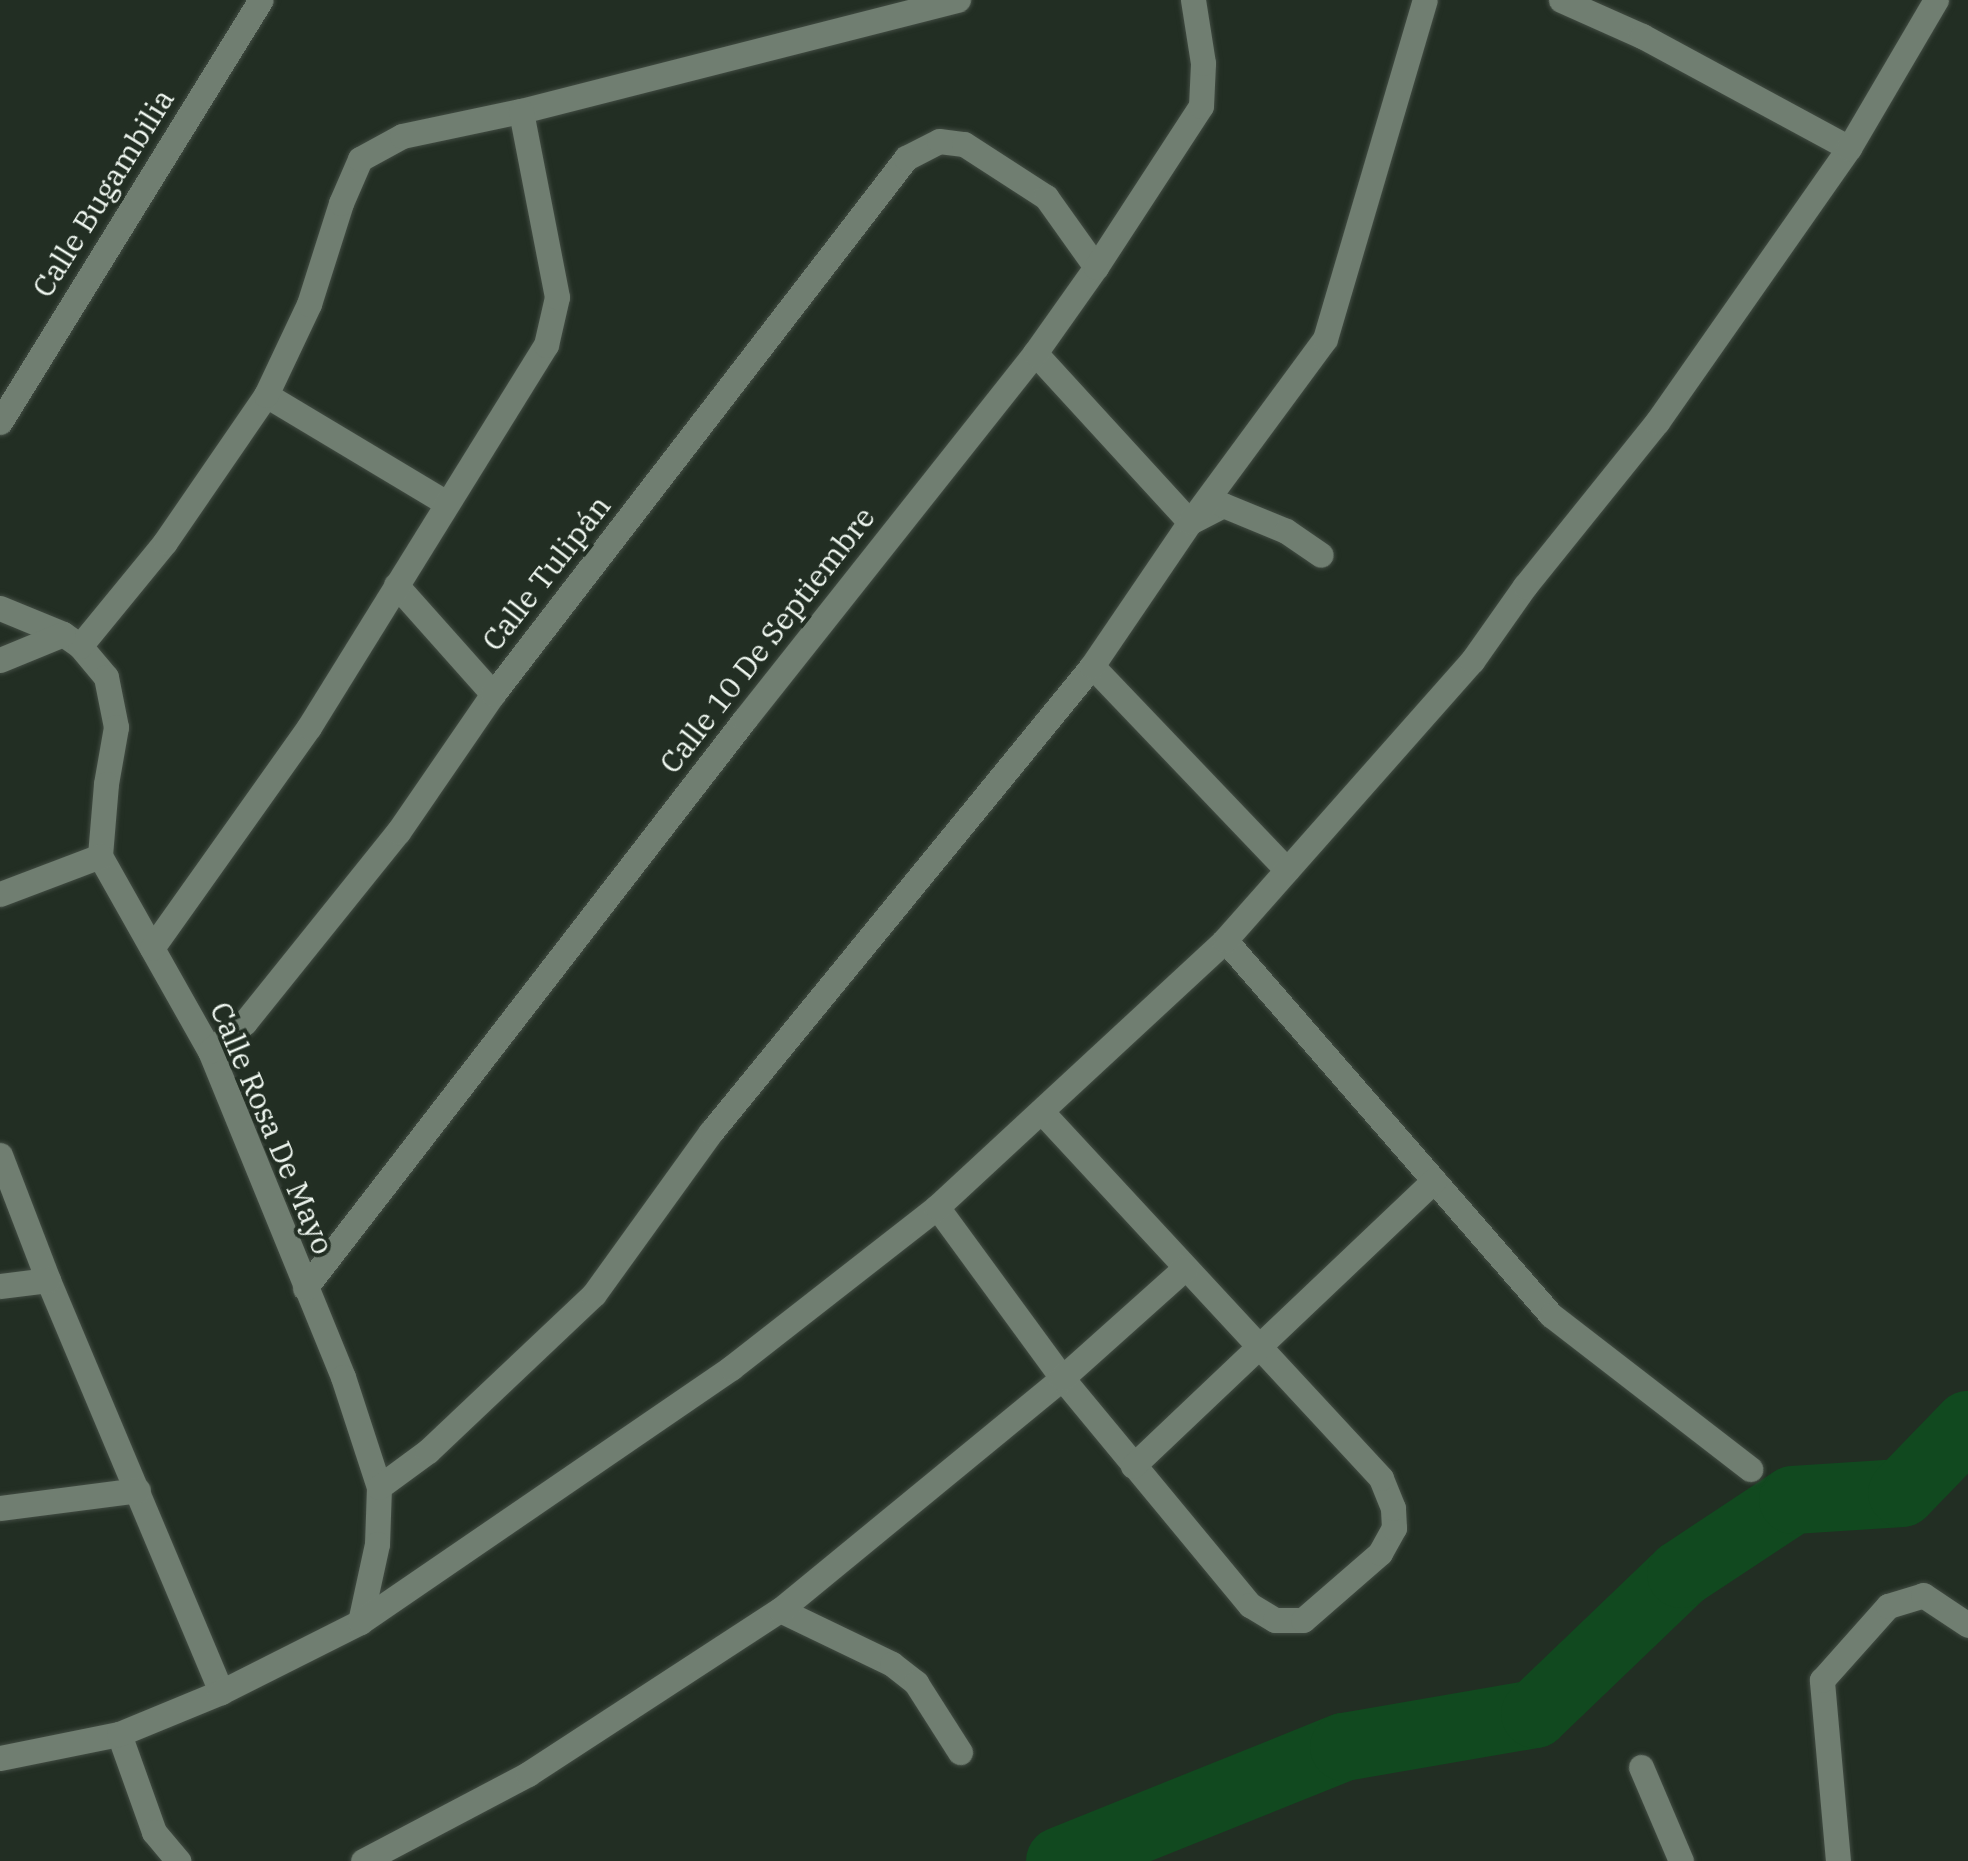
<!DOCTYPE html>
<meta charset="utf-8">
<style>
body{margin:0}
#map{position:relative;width:1968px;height:1861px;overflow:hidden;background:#222e23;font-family:"IBM Plex Serif",serif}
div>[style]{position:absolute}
.river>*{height:68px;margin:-34px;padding:0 34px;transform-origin:34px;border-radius:34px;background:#11491f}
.roads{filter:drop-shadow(0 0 2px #424c43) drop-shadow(0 0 2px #424c43)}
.street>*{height:25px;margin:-12.5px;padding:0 12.5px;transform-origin:12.5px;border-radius:12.5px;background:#707e71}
.secondary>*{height:25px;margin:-12.5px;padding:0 12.5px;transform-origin:12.5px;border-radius:12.5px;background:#707e71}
span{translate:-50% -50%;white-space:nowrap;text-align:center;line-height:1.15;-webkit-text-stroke:8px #222e23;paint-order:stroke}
.street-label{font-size:30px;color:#eff7f0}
</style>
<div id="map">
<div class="river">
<div style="left:1060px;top:1861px;width:306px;rotate:-21.9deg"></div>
<div style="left:1344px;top:1747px;width:194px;rotate:-9.8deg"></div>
<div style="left:1535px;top:1714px;width:202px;rotate:-43.8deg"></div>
<div style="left:1681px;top:1574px;width:134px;rotate:-33.5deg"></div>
<div style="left:1793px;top:1500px;width:109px;rotate:-3.7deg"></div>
<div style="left:1902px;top:1493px;width:95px;rotate:-45.9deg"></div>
</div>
<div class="roads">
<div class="street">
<div style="left:1561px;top:0;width:89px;rotate:24deg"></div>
<div style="left:1642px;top:36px;width:235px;rotate:28.4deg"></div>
<div style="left:1035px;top:353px;width:229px;rotate:47.5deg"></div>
<div style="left:1190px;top:522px;width:37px;rotate:-27deg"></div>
<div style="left:1223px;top:505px;width:68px;rotate:22.4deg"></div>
<div style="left:1286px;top:531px;width:42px;rotate:34.4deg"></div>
<div style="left:266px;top:395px;width:209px;rotate:30.9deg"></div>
<div style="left:0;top:422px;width:496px;rotate:-58.3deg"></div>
<div style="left:396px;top:585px;width:146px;rotate:48.3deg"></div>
<div style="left:0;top:608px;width:68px;rotate:22.4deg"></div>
<div style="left:63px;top:634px;width:21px;rotate:35deg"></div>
<div style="left:80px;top:646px;width:40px;rotate:50deg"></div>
<div style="left:106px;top:677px;width:51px;rotate:78.7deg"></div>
<div style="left:116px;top:727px;width:58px;rotate:100deg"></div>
<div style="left:106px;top:784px;width:72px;rotate:94.8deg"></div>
<div style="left:100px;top:856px;width:224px;rotate:60.6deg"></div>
<div style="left:210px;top:1051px;width:352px;rotate:67.8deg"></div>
<div style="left:343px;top:1377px;width:116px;rotate:71.9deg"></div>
<div style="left:379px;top:1487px;width:57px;rotate:92deg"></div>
<div style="left:377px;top:1544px;width:80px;rotate:102.3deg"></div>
<div style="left:80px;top:646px;width:134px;rotate:-50.7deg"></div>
<div style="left:165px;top:542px;width:178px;rotate:-55.5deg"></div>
<div style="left:266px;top:395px;width:101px;rotate:-64.7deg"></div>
<div style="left:309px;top:304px;width:106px;rotate:-72.4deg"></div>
<div style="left:341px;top:203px;width:48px;rotate:-66.6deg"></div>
<div style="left:360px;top:159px;width:48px;rotate:-28.7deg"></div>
<div style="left:402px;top:136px;width:122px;rotate:-11.9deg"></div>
<div style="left:521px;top:111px;width:451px;rotate:-14.3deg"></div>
<div style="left:0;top:660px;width:68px;rotate:-22.4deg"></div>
<div style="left:1092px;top:666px;width:282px;rotate:46.3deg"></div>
<div style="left:0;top:894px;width:107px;rotate:-20.8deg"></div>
<div style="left:1225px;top:940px;width:497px;rotate:49deg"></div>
<div style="left:1551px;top:1315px;width:252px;rotate:37.7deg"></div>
<div style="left:152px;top:948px;width:271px;rotate:-54.6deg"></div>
<div style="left:309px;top:727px;width:450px;rotate:-58.2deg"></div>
<div style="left:546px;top:345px;width:49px;rotate:-77.1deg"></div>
<div style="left:557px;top:297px;width:189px;rotate:-101deg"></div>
<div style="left:210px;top:1051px;width:45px;rotate:-39.6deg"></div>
<div style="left:245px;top:1022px;width:244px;rotate:-51.2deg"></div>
<div style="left:398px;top:832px;width:168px;rotate:-55.5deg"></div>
<div style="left:493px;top:694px;width:677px;rotate:-52.38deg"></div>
<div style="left:906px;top:158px;width:37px;rotate:-27deg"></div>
<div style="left:939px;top:141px;width:25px;rotate:7deg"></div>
<div style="left:964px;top:144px;width:98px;rotate:32.9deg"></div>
<div style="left:1046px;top:197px;width:86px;rotate:54.5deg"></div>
<div style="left:0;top:1155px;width:134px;rotate:69deg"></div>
<div style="left:48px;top:1280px;width:447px;rotate:67.2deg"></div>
<div style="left:937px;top:1207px;width:212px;rotate:53.8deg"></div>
<div style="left:1062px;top:1378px;width:295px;rotate:50.4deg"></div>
<div style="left:1250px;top:1605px;width:29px;rotate:31deg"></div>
<div style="left:1275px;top:1620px;width:28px"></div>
<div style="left:1303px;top:1620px;width:102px;rotate:-41deg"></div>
<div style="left:1380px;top:1553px;width:29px;rotate:-61deg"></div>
<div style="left:1394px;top:1528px;width:20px;rotate:-93deg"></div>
<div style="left:1393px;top:1508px;width:32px;rotate:-112deg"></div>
<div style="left:1381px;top:1478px;width:500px;rotate:-132.81deg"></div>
<div style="left:0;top:1286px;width:48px;rotate:-7.1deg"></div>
<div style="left:305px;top:1288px;width:719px;rotate:-52.29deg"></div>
<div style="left:745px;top:719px;width:467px;rotate:-51.6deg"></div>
<div style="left:1035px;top:353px;width:105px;rotate:-54.7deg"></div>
<div style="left:1096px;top:267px;width:192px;rotate:-56.9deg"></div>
<div style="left:1201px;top:106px;width:43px;rotate:-87.3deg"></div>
<div style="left:1203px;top:63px;width:64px;rotate:-99deg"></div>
<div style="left:1133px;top:1466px;width:415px;rotate:-43.5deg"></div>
<div style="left:379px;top:1487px;width:61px;rotate:-36.3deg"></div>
<div style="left:428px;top:1451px;width:228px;rotate:-43.4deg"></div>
<div style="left:594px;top:1294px;width:200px;rotate:-54.2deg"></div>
<div style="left:711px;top:1132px;width:602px;rotate:-50.73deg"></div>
<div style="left:1092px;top:666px;width:174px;rotate:-55.8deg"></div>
<div style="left:1190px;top:522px;width:227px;rotate:-53.6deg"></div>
<div style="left:1325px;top:339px;width:353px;rotate:-73.6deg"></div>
<div style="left:0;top:1508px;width:139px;rotate:-7.4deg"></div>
<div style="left:780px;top:1610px;width:124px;rotate:25.7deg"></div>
<div style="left:892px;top:1664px;width:31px;rotate:38deg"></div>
<div style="left:916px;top:1683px;width:82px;rotate:57.5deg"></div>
<div style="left:119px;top:1734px;width:104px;rotate:70.3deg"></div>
<div style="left:154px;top:1832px;width:38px;rotate:50deg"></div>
<div style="left:1641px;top:1767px;width:102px;rotate:66.9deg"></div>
<div style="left:363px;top:1861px;width:187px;rotate:-27.8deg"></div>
<div style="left:528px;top:1774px;width:301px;rotate:-33.1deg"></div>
<div style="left:780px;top:1610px;width:365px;rotate:-39.4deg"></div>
<div style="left:1062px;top:1378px;width:165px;rotate:-41.8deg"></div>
<div style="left:1838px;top:1861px;width:182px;rotate:-95.1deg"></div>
<div style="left:1822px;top:1680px;width:99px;rotate:-48.3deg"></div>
<div style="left:1888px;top:1606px;width:37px;rotate:-17deg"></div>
<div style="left:1923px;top:1595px;width:54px;rotate:33.7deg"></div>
</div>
<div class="secondary">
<div style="left:0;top:1758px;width:121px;rotate:-11.4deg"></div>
<div style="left:119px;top:1734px;width:110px;rotate:-22.4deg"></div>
<div style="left:221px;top:1692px;width:156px;rotate:-26.7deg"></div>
<div style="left:360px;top:1622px;width:450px;rotate:-34.4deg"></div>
<div style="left:731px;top:1368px;width:261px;rotate:-38deg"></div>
<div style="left:937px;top:1207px;width:393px;rotate:-42.8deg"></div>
<div style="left:1225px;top:940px;width:373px;rotate:-48.5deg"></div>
<div style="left:1472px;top:661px;width:92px;rotate:-54.8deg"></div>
<div style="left:1525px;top:586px;width:211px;rotate:-51.2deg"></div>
<div style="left:1657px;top:422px;width:335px;rotate:-55deg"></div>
<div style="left:1849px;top:148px;width:172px;rotate:-59.6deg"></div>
</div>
</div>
<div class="street-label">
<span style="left:103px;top:193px;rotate:-58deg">Calle Bugambilia</span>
<span style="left:546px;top:573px;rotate:-52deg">Calle Tulipán</span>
<span style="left:767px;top:640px;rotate:-52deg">Calle 10 De Septiembre</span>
<span style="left:272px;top:1128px;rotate:67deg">Calle Rosa De Mayo</span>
</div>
</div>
